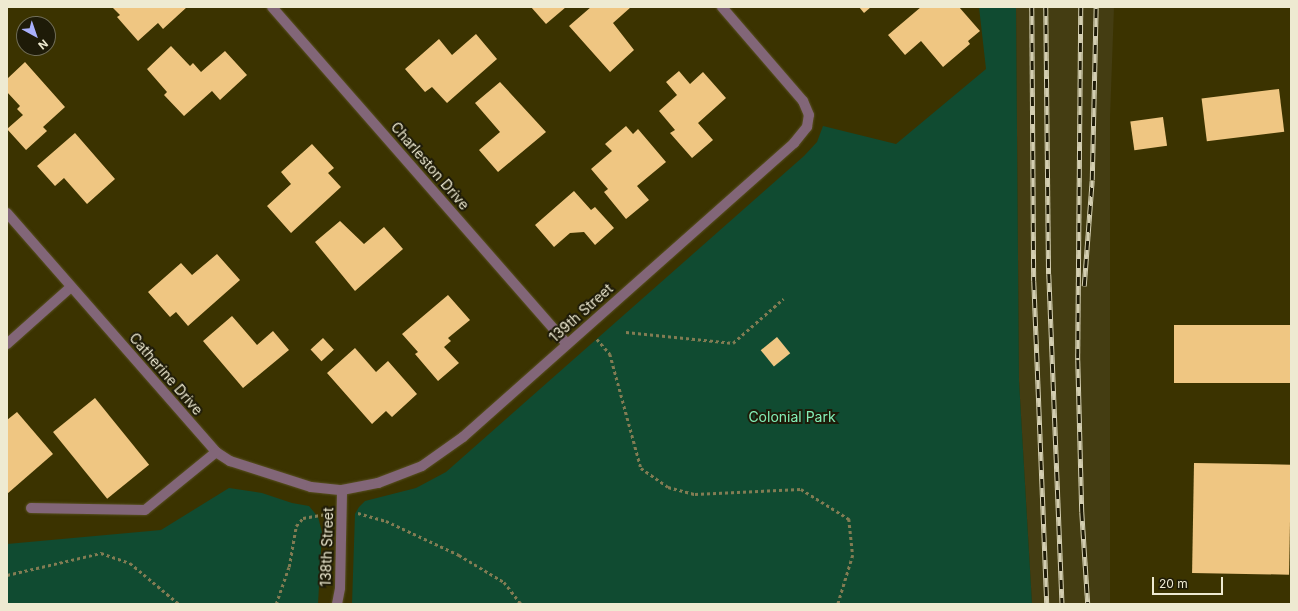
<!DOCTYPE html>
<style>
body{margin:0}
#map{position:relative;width:1298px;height:611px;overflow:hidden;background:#3b3300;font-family:Inter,sans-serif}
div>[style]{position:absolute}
.built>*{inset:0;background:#443d12}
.green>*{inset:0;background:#104b31}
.building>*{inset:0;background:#efc682;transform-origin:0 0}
.path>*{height:2.5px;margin-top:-1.25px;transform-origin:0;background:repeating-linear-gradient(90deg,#827c53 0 3px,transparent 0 6px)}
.roads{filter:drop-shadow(0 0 1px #585021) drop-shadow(0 0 1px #585021)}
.street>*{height:10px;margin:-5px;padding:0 5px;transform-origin:5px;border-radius:5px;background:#826678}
.rail>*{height:4.5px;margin-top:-2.25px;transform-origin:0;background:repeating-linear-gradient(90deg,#1e1b08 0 9px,#d3ceb1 0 18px);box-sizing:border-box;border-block:1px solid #d3ceb1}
span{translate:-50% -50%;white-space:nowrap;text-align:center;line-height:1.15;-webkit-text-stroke:4px #1e1b08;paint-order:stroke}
.street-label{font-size:14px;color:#eeead1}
.park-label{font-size:14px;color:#83eeb7}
.frame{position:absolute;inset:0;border:8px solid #eeead1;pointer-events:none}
.north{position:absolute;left:16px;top:16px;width:40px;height:40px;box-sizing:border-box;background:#1e1b08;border:1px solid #716e58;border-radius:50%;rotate:140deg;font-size:11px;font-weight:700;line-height:16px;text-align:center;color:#eeead1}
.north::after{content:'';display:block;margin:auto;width:14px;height:18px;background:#a9b0fc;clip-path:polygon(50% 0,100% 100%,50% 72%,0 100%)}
.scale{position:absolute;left:1152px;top:577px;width:71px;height:18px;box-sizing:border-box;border:2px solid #eeead1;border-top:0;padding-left:5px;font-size:12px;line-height:14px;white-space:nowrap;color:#eeead1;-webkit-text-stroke:3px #1e1b08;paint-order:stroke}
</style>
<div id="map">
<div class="built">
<div style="clip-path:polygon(1016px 7px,1114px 7px,1110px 118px,1110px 604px,1032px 604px,1019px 381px)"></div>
</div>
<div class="green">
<div style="clip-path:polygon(979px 7px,1016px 7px,1019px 381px,1032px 604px,352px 604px,355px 514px,359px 507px,365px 501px,416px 488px,446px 472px,804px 156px,817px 142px,823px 126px,896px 144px,986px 69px)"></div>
<div style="clip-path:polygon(229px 488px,262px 493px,292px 503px,309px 506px,318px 517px,322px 532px,318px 604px,7px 604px,7px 544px,161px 530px)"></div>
</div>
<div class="building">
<div style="clip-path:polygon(112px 7px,187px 7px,163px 29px,158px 23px,138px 41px,117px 17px,120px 15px)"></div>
<div style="clip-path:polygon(531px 7px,566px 7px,546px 24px)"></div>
<div style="clip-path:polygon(591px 7px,631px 7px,613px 23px,634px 50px,610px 72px,569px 26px)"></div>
<div style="clip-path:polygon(859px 7px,871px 7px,864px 13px)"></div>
<div style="clip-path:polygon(921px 7px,959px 7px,980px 31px,968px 41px,970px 44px,943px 67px,921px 41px,905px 55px,888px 35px)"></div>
<div style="clip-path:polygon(476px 34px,497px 59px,447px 103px,432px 87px,425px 92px,405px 69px,439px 39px,452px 55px)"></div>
<div style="clip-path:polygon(171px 46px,190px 66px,193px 63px,201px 72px,225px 51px,247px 75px,220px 100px,212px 91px,184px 116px,164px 95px,167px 92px,147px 69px)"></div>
<div style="clip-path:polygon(25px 62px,65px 107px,43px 127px,47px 131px,26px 150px,7px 129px,23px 115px,17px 109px,20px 106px,7px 92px,7px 79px)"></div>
<div style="clip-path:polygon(679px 71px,690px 84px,703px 72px,726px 98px,698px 123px,713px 140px,692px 158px,670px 133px,675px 130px,659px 111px,677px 95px,666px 82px)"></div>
<div style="clip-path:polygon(500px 82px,546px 132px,498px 172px,479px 150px,500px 132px,475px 103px)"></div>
<div style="left:1279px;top:89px;width:43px;height:78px;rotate:83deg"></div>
<div style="left:1163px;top:117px;width:29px;height:33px;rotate:82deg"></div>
<div style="clip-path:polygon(626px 126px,633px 134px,638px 129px,666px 162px,637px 186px,649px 200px,626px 219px,604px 192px,608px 189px,591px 169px,612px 151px,605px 144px)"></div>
<div style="clip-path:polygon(75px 133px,115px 179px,87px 204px,64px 178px,55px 186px,37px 166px)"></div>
<div style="clip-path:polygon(312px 144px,334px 168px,328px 173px,341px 187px,291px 233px,267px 206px,291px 184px,281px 172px)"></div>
<div style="clip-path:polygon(574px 191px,591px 210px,595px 207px,614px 228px,595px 245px,584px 232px,570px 233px,554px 247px,535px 225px)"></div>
<div style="clip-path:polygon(340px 221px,364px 244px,384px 227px,403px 249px,355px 291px,315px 242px)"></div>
<div style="clip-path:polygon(217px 254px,240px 280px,188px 326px,176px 312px,170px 317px,148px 292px,181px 263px,192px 275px)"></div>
<div style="clip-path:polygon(448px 295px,470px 320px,448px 338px,451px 341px,444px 347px,459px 363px,438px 381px,415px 354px,418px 352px,402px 334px)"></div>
<div style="clip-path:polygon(232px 316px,257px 345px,273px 331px,289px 350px,243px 388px,203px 341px)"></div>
<div style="left:1291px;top:325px;width:58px;height:117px;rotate:90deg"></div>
<div style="left:777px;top:337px;width:21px;height:21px;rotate:51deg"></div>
<div style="left:323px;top:338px;width:16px;height:17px;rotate:47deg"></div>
<div style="clip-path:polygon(355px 348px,376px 372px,388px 361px,417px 394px,392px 417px,386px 411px,372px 424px,327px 373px)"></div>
<div style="left:95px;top:398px;width:86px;height:54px;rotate:51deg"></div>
<div style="clip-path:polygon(17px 412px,53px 454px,7px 494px,7px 420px)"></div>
<div style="left:1194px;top:463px;width:97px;height:110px;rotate:1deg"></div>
</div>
<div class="path">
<div style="left:626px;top:332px;width:108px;rotate:5.9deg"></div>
<div style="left:733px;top:343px;width:67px;rotate:-41.3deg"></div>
<div style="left:597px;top:339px;width:20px;rotate:49deg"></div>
<div style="left:610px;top:354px;width:118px;rotate:74.8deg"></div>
<div style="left:641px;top:468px;width:33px;rotate:35deg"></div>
<div style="left:668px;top:487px;width:28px;rotate:15deg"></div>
<div style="left:695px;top:494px;width:106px;rotate:-2.7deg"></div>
<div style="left:801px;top:489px;width:57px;rotate:32deg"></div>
<div style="left:849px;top:519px;width:36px;rotate:84deg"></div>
<div style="left:853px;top:555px;width:51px;rotate:107deg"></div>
<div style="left:358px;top:513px;width:29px;rotate:16deg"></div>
<div style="left:386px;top:521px;width:81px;rotate:25deg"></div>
<div style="left:459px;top:555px;width:52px;rotate:31deg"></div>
<div style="left:504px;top:582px;width:28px;rotate:52deg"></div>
<div style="left:7px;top:575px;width:97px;rotate:-13.2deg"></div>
<div style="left:101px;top:553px;width:31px;rotate:19deg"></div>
<div style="left:130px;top:563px;width:64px;rotate:39.9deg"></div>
<div style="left:276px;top:604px;width:39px;rotate:-71deg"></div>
<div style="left:289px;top:567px;width:42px;rotate:-80.3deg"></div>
<div style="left:296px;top:526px;width:11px;rotate:-49deg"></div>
<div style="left:303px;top:518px;width:22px;rotate:-10deg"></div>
</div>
<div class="roads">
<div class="street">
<div style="left:272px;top:7px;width:448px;rotate:48.8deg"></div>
<div style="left:7px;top:213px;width:317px;rotate:48.8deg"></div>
<div style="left:216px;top:452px;width:17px;rotate:33deg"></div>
<div style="left:230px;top:461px;width:85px;rotate:17.8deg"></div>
<div style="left:311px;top:487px;width:31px;rotate:6deg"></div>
<div style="left:342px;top:490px;width:37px;rotate:-11deg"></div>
<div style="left:378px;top:483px;width:47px;rotate:-21.1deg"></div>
<div style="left:422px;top:466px;width:50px;rotate:-35.3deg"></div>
<div style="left:463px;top:437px;width:443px;rotate:-41.6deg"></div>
<div style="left:794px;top:143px;width:21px;rotate:-51deg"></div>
<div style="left:807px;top:127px;width:12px;rotate:-81deg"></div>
<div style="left:809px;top:115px;width:15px;rotate:-113deg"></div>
<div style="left:803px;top:101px;width:124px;rotate:-130.8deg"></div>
<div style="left:7px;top:344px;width:86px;rotate:-41.7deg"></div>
<div style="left:31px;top:508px;width:114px;rotate:1deg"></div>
<div style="left:145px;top:510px;width:92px;rotate:-39.2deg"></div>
<div style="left:337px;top:604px;width:16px;rotate:-79deg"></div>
<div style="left:340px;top:588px;width:98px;rotate:-88.8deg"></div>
</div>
</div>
<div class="rail">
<div style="left:1032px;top:7px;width:274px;rotate:89.6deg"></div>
<div style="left:1034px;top:281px;width:323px;rotate:87.7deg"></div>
<div style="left:1046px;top:7px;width:267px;rotate:89.4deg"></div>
<div style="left:1049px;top:274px;width:330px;rotate:87.7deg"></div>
<div style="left:1081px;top:7px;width:353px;rotate:90.5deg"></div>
<div style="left:1078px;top:360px;width:152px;rotate:88.5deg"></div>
<div style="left:1082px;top:512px;width:92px;rotate:86.3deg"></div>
<div style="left:1084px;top:286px;width:106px;rotate:-85.7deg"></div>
<div style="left:1092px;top:180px;width:173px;rotate:-88.7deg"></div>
</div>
<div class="street-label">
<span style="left:430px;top:166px;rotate:49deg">Charleston Drive</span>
<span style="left:581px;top:313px;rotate:-42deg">139th Street</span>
<span style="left:166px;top:374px;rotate:49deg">Catherine Drive</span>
<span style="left:327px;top:547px;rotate:-88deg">138th Street</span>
</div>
<div class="park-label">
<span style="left:792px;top:417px">Colonial Park</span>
</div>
<div class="frame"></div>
<div class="north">N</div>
<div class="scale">20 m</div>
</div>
